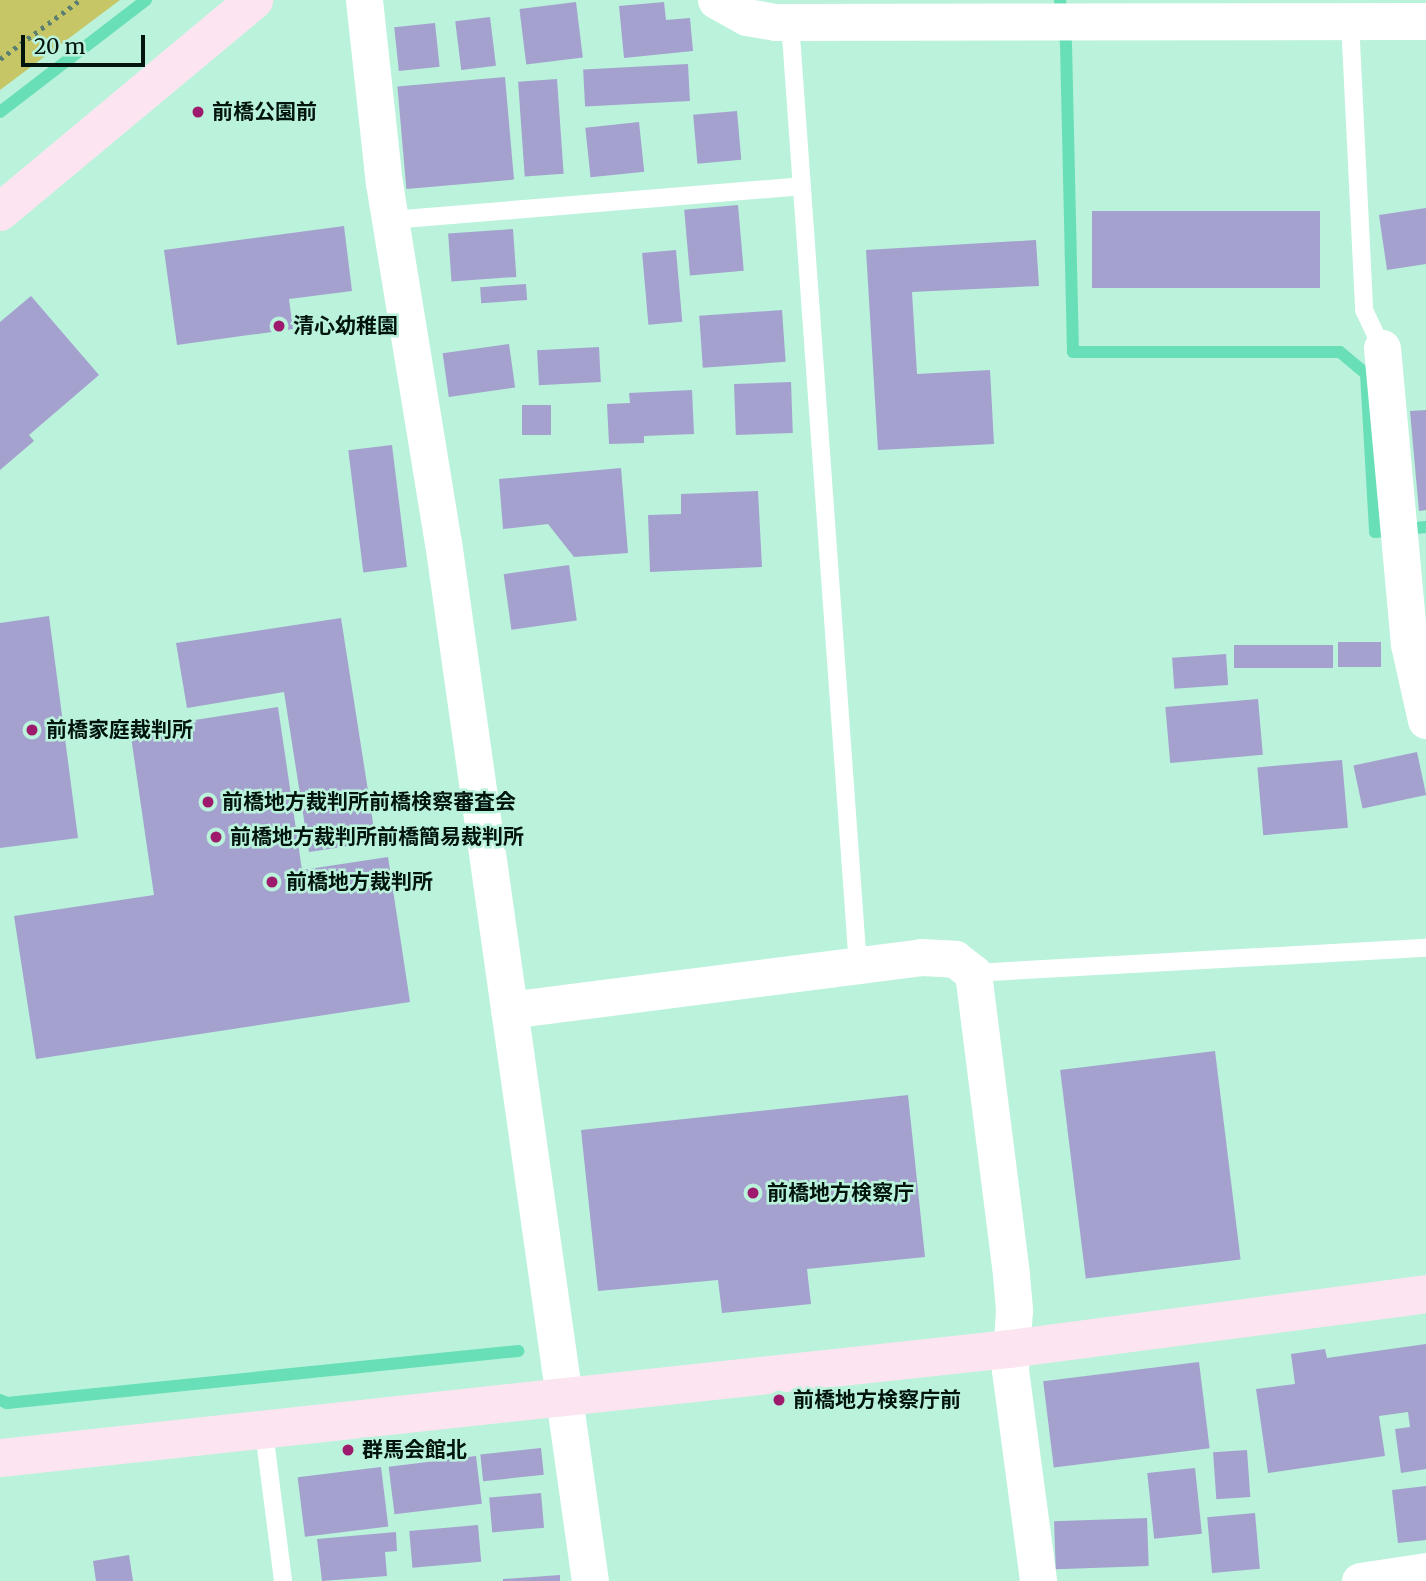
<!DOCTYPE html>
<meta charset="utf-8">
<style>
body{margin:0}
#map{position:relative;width:1426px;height:1581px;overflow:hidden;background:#baf2dc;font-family:Merriweather,"Noto Sans JP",serif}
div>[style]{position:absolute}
.green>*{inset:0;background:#c6c667}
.stream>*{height:12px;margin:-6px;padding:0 6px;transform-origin:6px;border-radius:6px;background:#69dfb7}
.building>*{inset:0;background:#a5a1ce;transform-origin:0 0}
.path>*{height:4.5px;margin-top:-2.25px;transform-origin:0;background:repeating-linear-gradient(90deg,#5a7f71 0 3.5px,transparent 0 8.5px)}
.lane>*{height:18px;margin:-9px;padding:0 9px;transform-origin:9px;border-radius:9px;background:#fff}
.street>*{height:37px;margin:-18.5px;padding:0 18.5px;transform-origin:18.5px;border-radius:18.5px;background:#fff}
.secondary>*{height:38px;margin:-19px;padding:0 19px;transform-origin:19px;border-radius:19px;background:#fce5f0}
.dots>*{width:19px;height:19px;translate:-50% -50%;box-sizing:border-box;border:4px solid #baf2dc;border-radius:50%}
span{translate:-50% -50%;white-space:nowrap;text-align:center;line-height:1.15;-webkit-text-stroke:5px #baf2dc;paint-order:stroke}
.poi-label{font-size:21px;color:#01150e;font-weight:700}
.left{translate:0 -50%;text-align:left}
.scale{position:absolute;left:21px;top:35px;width:124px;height:32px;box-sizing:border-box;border:4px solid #01150e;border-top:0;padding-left:9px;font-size:21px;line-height:24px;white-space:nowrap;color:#01150e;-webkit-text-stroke:5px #baf2dc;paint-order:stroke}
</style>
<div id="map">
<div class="green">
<div style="clip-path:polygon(0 0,120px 0,0 90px)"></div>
</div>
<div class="stream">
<div style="left:1060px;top:0;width:44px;rotate:82.2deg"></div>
<div style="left:1066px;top:44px;width:308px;rotate:88.7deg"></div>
<div style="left:1073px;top:352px;width:267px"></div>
<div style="left:1340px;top:352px;width:34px;rotate:40deg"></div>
<div style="left:1366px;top:374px;width:158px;rotate:86.7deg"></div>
<div style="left:1375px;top:532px;width:51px;rotate:-5.6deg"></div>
<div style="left:0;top:112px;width:184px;rotate:-37.5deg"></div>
<div style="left:0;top:1400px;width:8px;rotate:23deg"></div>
<div style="left:7px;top:1403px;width:514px;rotate:-5.81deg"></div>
</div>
<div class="building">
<div style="left:576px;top:2px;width:56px;height:57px;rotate:83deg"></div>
<div style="clip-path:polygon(664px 2px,666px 20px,690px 18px,693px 51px,624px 58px,619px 6px)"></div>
<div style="left:490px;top:17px;width:49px;height:35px;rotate:83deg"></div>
<div style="left:435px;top:23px;width:44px;height:41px;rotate:84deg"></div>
<div style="left:688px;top:64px;width:37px;height:105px;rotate:87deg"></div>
<div style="left:505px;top:77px;width:103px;height:108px;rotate:85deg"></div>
<div style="left:557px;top:79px;width:95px;height:39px;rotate:86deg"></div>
<div style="left:737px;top:111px;width:49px;height:44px;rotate:85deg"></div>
<div style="left:639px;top:122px;width:50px;height:54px;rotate:84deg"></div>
<div style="left:738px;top:205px;width:66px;height:54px;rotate:85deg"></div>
<div style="clip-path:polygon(1426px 208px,1426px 264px,1387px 270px,1379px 215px)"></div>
<div style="left:1320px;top:211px;width:77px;height:228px;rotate:90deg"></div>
<div style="clip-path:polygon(344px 226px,352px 291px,289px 299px,293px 329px,177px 345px,164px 250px)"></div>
<div style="left:513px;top:229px;width:48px;height:65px;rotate:86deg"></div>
<div style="clip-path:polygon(1036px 240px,1039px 286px,912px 292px,917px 374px,990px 370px,994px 444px,878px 450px,866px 250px)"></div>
<div style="left:676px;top:250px;width:72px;height:34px;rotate:85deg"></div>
<div style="left:526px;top:284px;width:16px;height:46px;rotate:86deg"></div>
<div style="clip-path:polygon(31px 296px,99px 375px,29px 435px,34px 441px,0 470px,0 322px)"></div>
<div style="left:782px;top:310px;width:52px;height:83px;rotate:86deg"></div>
<div style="left:509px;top:344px;width:44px;height:67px;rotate:82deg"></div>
<div style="left:599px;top:347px;width:35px;height:62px;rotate:87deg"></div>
<div style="left:791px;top:382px;width:51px;height:57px;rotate:88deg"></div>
<div style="clip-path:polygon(692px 390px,694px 434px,644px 436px,644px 443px,609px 444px,607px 404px,630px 403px,629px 393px)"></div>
<div style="left:551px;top:405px;width:30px;height:29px;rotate:90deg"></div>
<div style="clip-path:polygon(1426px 410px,1426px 510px,1419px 511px,1410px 411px)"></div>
<div style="left:392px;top:445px;width:123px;height:44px;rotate:83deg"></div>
<div style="clip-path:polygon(621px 468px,628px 553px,574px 557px,548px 524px,503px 529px,499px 479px)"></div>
<div style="clip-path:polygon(758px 491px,762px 567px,650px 572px,648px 515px,681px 514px,681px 494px)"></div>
<div style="left:569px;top:565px;width:56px;height:66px;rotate:82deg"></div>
<div style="clip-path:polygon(49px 616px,78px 838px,0 848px,0 623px)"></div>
<div style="clip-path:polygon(341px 618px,376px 842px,309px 852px,284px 692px,187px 708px,176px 643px)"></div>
<div style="left:1381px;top:642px;width:25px;height:43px;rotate:90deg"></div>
<div style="left:1333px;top:645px;width:23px;height:99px;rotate:90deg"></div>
<div style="left:1226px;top:654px;width:31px;height:54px;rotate:86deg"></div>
<div style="left:1258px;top:699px;width:56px;height:93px;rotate:85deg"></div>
<div style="clip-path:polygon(278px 707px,302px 870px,388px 857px,410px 1002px,36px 1059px,14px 916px,154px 895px,130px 730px)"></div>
<div style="left:1417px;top:752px;width:44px;height:65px;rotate:78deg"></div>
<div style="left:1342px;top:760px;width:68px;height:85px;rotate:85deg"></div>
<div style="left:1215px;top:1051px;width:210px;height:156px;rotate:83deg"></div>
<div style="clip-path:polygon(908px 1095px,925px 1257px,807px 1269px,811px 1304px,722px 1313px,718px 1280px,598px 1291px,581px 1130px)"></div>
<div style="clip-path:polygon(1426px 1344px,1426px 1469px,1401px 1473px,1395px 1429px,1410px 1427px,1408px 1412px,1379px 1416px,1385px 1456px,1268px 1473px,1256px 1389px,1295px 1384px,1291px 1354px,1325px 1349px,1327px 1358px)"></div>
<div style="left:1199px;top:1362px;width:87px;height:157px;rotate:83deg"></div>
<div style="left:541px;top:1448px;width:27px;height:61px;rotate:84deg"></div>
<div style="left:1247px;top:1450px;width:47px;height:34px;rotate:86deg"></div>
<div style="left:476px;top:1456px;width:48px;height:88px;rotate:83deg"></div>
<div style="left:381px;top:1467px;width:60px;height:84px;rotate:83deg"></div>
<div style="left:1195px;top:1468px;width:66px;height:48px;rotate:84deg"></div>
<div style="clip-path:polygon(1426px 1486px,1426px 1540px,1398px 1543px,1392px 1490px)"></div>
<div style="left:541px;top:1493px;width:35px;height:52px;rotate:85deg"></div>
<div style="left:1255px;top:1513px;width:56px;height:48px;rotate:85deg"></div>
<div style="left:1147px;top:1518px;width:48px;height:93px;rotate:88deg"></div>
<div style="left:478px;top:1525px;width:37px;height:69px;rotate:85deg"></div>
<div style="clip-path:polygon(396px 1532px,397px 1551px,385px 1552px,387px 1576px,322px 1581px,317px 1539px)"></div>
<div style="clip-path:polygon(129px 1555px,133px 1581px,96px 1581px,93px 1561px)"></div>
<div style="clip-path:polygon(560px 1575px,560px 1581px,503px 1581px,503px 1579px)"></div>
</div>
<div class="path">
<div style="left:0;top:59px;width:99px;rotate:-36.4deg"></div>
</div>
<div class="lane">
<div style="left:1350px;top:21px;width:289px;rotate:87.2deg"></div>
<div style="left:1364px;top:310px;width:42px;rotate:64.7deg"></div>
<div style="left:790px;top:22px;width:945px;rotate:85.88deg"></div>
<div style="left:391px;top:220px;width:412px;rotate:-4.7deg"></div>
<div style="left:973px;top:973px;width:454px;rotate:-3.2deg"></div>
<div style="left:264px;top:1432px;width:150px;rotate:82.7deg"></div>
</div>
<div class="street">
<div style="left:364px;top:0;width:184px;rotate:83.8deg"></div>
<div style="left:384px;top:183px;width:364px;rotate:80.7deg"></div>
<div style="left:443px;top:542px;width:1049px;rotate:81.95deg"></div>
<div style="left:716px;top:0;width:35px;rotate:29deg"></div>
<div style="left:747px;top:17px;width:28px;rotate:10deg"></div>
<div style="left:775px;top:22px;width:651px;rotate:-0.09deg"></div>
<div style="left:1382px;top:348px;width:297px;rotate:84.8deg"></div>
<div style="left:1409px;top:644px;width:78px;rotate:77.4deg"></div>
<div style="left:509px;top:1010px;width:415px;rotate:-7.3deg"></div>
<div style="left:921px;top:957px;width:34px;rotate:3deg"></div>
<div style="left:955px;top:959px;width:23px;rotate:38deg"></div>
<div style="left:973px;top:973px;width:304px;rotate:82.8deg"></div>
<div style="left:1011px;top:1275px;width:35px;rotate:85deg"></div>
<div style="left:1014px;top:1310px;width:60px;rotate:93.8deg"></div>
<div style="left:1010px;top:1370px;width:213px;rotate:82.4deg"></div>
<div style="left:1360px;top:1581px;width:67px;rotate:-8.6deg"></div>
</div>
<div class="secondary">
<div style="left:0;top:212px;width:331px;rotate:-39.8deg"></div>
<div style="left:0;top:1458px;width:1016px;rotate:-6.16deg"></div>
<div style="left:1010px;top:1349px;width:420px;rotate:-7.5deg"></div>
</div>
<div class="dots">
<div style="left:198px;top:112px;background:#9d1a6c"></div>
<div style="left:279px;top:326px;background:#9d1a6c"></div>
<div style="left:32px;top:730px;background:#9d1a6c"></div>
<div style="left:208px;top:802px;background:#9d1a6c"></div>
<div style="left:216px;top:837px;background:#9d1a6c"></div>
<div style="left:272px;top:882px;background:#9d1a6c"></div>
<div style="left:753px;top:1193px;background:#9d1a6c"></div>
<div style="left:779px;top:1400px;background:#9d1a6c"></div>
<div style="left:348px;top:1450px;background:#9d1a6c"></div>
</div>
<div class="poi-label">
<span class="left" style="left:212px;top:112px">前橋公園前</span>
<span class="left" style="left:293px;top:326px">清心幼稚園</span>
<span class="left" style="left:46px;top:730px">前橋家庭裁判所</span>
<span class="left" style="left:222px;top:802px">前橋地方裁判所前橋検察審査会</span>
<span class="left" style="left:230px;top:837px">前橋地方裁判所前橋簡易裁判所</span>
<span class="left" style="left:286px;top:882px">前橋地方裁判所</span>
<span class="left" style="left:767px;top:1193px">前橋地方検察庁</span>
<span class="left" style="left:793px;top:1400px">前橋地方検察庁前</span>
<span class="left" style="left:362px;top:1450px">群馬会館北</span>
</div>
<div class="scale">20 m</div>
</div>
